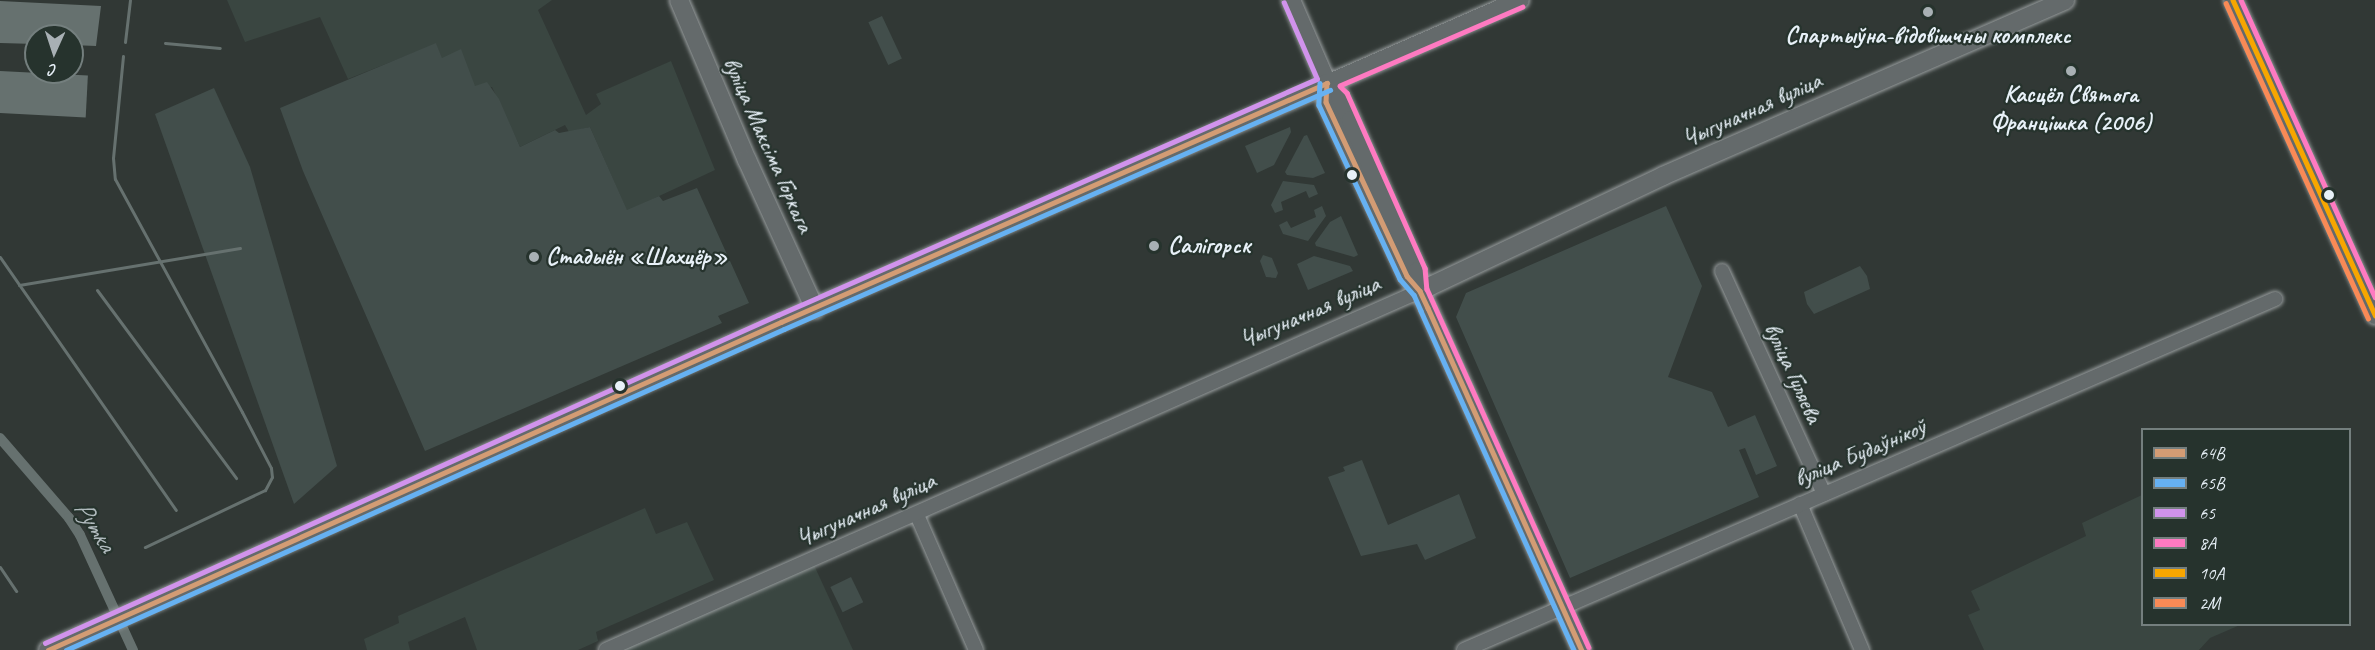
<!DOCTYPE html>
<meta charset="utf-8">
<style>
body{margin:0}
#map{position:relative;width:2375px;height:650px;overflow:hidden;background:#313835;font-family:Caveat,sans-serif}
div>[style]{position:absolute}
.built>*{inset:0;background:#3a4641}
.green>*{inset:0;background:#424e4b;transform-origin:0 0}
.water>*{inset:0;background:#66716f;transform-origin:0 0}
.stream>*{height:3px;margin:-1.5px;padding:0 1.5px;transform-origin:1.5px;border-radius:1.5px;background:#66716f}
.canal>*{height:10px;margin:-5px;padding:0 5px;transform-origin:5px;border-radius:5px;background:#66716f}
.roads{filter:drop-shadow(0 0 2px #989d9e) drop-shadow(0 0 2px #989d9e)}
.minor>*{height:14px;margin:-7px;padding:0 7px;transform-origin:7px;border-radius:7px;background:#646a6b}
.major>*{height:18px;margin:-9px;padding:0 9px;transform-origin:9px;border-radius:9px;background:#646a6b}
.bus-1>*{height:4.5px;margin:-2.25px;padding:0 2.25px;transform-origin:2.25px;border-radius:2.25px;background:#d39c74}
.bus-2>*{height:4.5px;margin:-2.25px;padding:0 2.25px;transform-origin:2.25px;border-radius:2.25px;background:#66b1f2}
.bus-3>*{height:4.5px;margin:-2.25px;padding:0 2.25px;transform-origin:2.25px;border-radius:2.25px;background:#d193ec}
.bus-4>*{height:4.5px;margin:-2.25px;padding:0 2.25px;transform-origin:2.25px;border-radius:2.25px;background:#fe7ac1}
.bus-5>*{height:4.5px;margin:-2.25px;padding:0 2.25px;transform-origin:2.25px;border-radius:2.25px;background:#f7a600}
.bus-6>*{height:4.5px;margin:-2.25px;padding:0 2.25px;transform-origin:2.25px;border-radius:2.25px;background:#f98a56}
.dots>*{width:16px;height:16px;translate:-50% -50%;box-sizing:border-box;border:3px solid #26332d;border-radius:50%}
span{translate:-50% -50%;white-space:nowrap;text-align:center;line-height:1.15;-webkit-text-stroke:4.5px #26332d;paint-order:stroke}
.poi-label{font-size:24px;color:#e8f1f8;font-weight:700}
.left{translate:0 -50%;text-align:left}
.street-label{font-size:24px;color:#e8f1f8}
.water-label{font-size:26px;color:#b0babd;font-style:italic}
.legend{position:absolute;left:2141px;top:428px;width:210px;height:198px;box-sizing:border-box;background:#26332d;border:2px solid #747f7e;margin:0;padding:8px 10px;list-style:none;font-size:18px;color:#e8f1f8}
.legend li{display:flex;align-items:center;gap:12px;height:30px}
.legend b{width:30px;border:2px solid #747f7e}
.north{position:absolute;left:24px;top:24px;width:60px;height:60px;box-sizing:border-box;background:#26332d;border:2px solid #747f7e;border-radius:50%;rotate:183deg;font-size:16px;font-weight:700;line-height:24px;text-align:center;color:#e8f1f8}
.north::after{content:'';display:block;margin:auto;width:21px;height:27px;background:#a8b0b4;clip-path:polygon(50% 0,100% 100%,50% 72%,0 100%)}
</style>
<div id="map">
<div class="built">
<div style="clip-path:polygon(227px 0,552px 0,538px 10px,586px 115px,601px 104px,596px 94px,671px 61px,715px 170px,627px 211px,590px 127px,569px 132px,565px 125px,520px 147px,492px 87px,475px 86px,442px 59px,436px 44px,348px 79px,320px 17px,245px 42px)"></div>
<div style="clip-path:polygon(2142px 495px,2142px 624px,2240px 625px,2210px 638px,2199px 650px,1984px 650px,1968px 615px,1980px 610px,1971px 591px,2086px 536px,2082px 523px)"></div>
<div style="clip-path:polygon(645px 508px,656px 534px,687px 522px,714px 580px,596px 632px,598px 641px,578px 650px,477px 650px,465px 617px,408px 642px,410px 650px,367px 650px,364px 639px,399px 623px,398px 616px)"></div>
<div style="clip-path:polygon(814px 565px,853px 650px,622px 650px)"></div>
</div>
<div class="green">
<div style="left:882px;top:16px;width:47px;height:15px;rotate:65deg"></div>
<div style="clip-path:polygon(436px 43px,442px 58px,461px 49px,475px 86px,487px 82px,499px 99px,520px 147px,555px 130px,559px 133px,590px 127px,627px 210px,659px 196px,663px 201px,697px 188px,749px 303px,718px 316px,722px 323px,425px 451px,303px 171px,280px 108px)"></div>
<div style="clip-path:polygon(214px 88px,250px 167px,337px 466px,294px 504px,155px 114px)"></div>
<div style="clip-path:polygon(1290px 127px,1291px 132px,1274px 165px,1257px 173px,1245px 146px)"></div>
<div style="clip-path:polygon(1307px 135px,1325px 173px,1313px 178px,1287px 175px,1285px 172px,1304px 136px)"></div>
<div style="clip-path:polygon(1283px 181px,1314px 185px,1318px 194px,1309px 198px,1306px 191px,1281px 202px,1283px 210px,1275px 213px,1271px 205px)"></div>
<div style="clip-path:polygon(1322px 206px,1326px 216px,1308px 241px,1283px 234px,1279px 225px,1287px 221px,1291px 228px,1316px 217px,1314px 210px)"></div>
<div style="clip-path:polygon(1666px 206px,1702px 286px,1668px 377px,1712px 392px,1728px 427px,1755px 415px,1777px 466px,1756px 475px,1745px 448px,1739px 450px,1759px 497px,1570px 578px,1456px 317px,1466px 293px)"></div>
<div style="clip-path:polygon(1341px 216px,1358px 255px,1354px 257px,1316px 246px,1315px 243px,1330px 222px)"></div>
<div style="clip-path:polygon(1263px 255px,1272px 258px,1278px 273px,1276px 278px,1266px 277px,1260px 261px)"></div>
<div style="clip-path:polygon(1314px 256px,1350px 266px,1353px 271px,1308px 290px,1297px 264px)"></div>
<div style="clip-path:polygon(1860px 266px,1867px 276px,1870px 289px,1814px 314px,1807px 304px,1804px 292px)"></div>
<div style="clip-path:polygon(1362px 460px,1388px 525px,1459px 494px,1476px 538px,1425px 560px,1417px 544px,1361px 556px,1328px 477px,1345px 471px,1343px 467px)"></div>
<div style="left:851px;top:577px;width:28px;height:23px;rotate:64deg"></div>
</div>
<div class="water">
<div style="clip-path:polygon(0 1px,101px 6px,96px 46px,72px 45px,72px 36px,36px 36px,36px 44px,0 43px)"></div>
<div style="left:0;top:71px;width:88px;height:42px;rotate:3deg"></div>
</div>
<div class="stream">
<div style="left:125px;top:42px;width:42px;rotate:-83.2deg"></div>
<div style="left:165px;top:43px;width:55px;rotate:5.2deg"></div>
<div style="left:123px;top:56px;width:102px;rotate:95.6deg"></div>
<div style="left:113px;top:158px;width:21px;rotate:85deg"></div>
<div style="left:115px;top:179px;width:265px;rotate:61.4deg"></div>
<div style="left:242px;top:412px;width:63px;rotate:62.6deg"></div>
<div style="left:271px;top:468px;width:9px;rotate:84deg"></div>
<div style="left:272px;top:477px;width:15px;rotate:118deg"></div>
<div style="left:265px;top:490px;width:133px;rotate:154.6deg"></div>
<div style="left:0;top:257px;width:308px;rotate:55.2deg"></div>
<div style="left:19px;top:285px;width:224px;rotate:-9.5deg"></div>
<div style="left:97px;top:290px;width:234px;rotate:53.5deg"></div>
<div style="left:0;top:567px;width:29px;rotate:56deg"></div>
</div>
<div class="canal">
<div style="left:0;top:438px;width:106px;rotate:49.2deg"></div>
<div style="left:69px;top:518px;width:20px;rotate:57deg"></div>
<div style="left:80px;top:535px;width:127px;rotate:65.3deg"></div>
</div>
<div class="roads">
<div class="minor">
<div style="left:1722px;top:271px;width:245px;rotate:65.4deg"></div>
<div style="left:1800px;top:504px;width:159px;rotate:67deg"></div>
<div style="left:917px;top:515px;width:147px;rotate:66.4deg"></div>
<div style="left:606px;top:650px;width:890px;rotate:-23.8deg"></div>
<div style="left:1464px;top:650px;width:884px;rotate:-23.4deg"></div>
</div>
<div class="major">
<div style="left:679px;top:0;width:174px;rotate:67deg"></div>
<div style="left:747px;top:160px;width:164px;rotate:65.5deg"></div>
<div style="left:1291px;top:0;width:90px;rotate:66.6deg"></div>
<div style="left:1327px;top:83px;width:19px;rotate:93deg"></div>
<div style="left:1326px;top:102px;width:192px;rotate:65deg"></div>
<div style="left:1407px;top:276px;width:20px;rotate:49deg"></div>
<div style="left:1420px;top:291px;width:19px;rotate:65deg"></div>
<div style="left:1428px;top:308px;width:375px;rotate:65.8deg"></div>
<div style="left:2233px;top:0;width:346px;rotate:65.7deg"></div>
<div style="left:1327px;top:83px;width:18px;rotate:45deg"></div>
<div style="left:1340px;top:96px;width:26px;rotate:65deg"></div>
<div style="left:1351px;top:120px;width:165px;rotate:66.1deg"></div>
<div style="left:1418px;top:271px;width:20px;rotate:84deg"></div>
<div style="left:1420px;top:291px;width:269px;rotate:-25.3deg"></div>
<div style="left:1663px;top:176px;width:439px;rotate:-23.6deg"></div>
<div style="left:48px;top:650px;width:803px;rotate:-24.11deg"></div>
<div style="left:781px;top:322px;width:806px;rotate:-23.54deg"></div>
</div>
</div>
<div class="bus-1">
<div style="left:1327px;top:83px;width:19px;rotate:93deg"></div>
<div style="left:1326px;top:102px;width:192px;rotate:65deg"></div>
<div style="left:1407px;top:276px;width:20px;rotate:49deg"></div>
<div style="left:1420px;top:291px;width:19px;rotate:65deg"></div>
<div style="left:1428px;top:308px;width:375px;rotate:65.8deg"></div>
<div style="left:48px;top:650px;width:803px;rotate:-24.11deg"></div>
<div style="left:781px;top:322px;width:596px;rotate:-23.64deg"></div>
</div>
<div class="bus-2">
<div style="left:1320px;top:83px;width:22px;rotate:93deg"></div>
<div style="left:1319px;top:105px;width:192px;rotate:65deg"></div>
<div style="left:1400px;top:279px;width:21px;rotate:49deg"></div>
<div style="left:1414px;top:295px;width:17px;rotate:66deg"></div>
<div style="left:1421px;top:311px;width:372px;rotate:65.7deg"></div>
<div style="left:66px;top:650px;width:786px;rotate:-24.09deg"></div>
<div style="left:784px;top:329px;width:596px;rotate:-23.64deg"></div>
</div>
<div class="bus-3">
<div style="left:45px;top:643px;width:803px;rotate:-24.11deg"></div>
<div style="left:778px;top:315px;width:588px;rotate:-23.65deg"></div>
<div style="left:1317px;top:79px;width:83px;rotate:-113.5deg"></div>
</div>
<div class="bus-4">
<div style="left:2241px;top:0;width:326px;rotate:65.7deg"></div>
<div style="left:1523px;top:7px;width:199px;rotate:156.7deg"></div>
<div style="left:1340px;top:86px;width:10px;rotate:45deg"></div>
<div style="left:1347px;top:93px;width:192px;rotate:66deg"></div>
<div style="left:1425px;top:268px;width:21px;rotate:85deg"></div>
<div style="left:1427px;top:289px;width:393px;rotate:65.7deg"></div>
</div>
<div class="bus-5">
<div style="left:2233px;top:0;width:346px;rotate:65.7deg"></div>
</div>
<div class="bus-6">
<div style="left:2226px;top:3px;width:346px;rotate:65.7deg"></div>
</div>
<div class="dots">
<div style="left:1928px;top:12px;background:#a8b0b4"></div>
<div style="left:2071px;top:71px;background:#a8b0b4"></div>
<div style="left:1352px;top:175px;background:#e8f1f8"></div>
<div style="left:2329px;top:195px;background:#e8f1f8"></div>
<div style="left:1154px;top:246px;background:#a8b0b4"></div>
<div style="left:534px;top:257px;background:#a8b0b4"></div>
<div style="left:620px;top:386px;background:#e8f1f8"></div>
</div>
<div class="poi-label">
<span style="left:1928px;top:36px">Спартыўна-відовішчны комплекс</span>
<span style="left:2071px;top:109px">Касцёл Святога<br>Францішка (2006)</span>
<span class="left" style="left:1168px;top:246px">Салігорск</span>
<span class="left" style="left:546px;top:257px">Стадыён «Шахцёр»</span>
</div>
<div class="street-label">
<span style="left:1752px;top:110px;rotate:-24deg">Чыгуначная вуліца</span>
<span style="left:768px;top:145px;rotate:66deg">вуліца Максіма Горкага</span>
<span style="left:1310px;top:312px;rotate:-23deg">Чыгуначная вуліца</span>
<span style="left:1793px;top:373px;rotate:65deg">вуліца Гуляева</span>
<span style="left:1860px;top:453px;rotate:-23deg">вуліца Будаўнікоў</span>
<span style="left:866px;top:510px;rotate:-24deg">Чыгуначная вуліца</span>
</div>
<div class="water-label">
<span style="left:95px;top:526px;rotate:58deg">Рутка</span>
</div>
<ul class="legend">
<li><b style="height:8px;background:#d39c74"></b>64В</li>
<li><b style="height:8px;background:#66b1f2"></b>65В</li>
<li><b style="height:8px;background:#d193ec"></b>65</li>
<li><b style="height:8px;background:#fe7ac1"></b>8А</li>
<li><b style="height:8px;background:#f7a600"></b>10A</li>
<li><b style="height:8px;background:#f98a56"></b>2М</li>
</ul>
<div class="north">С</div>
</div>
